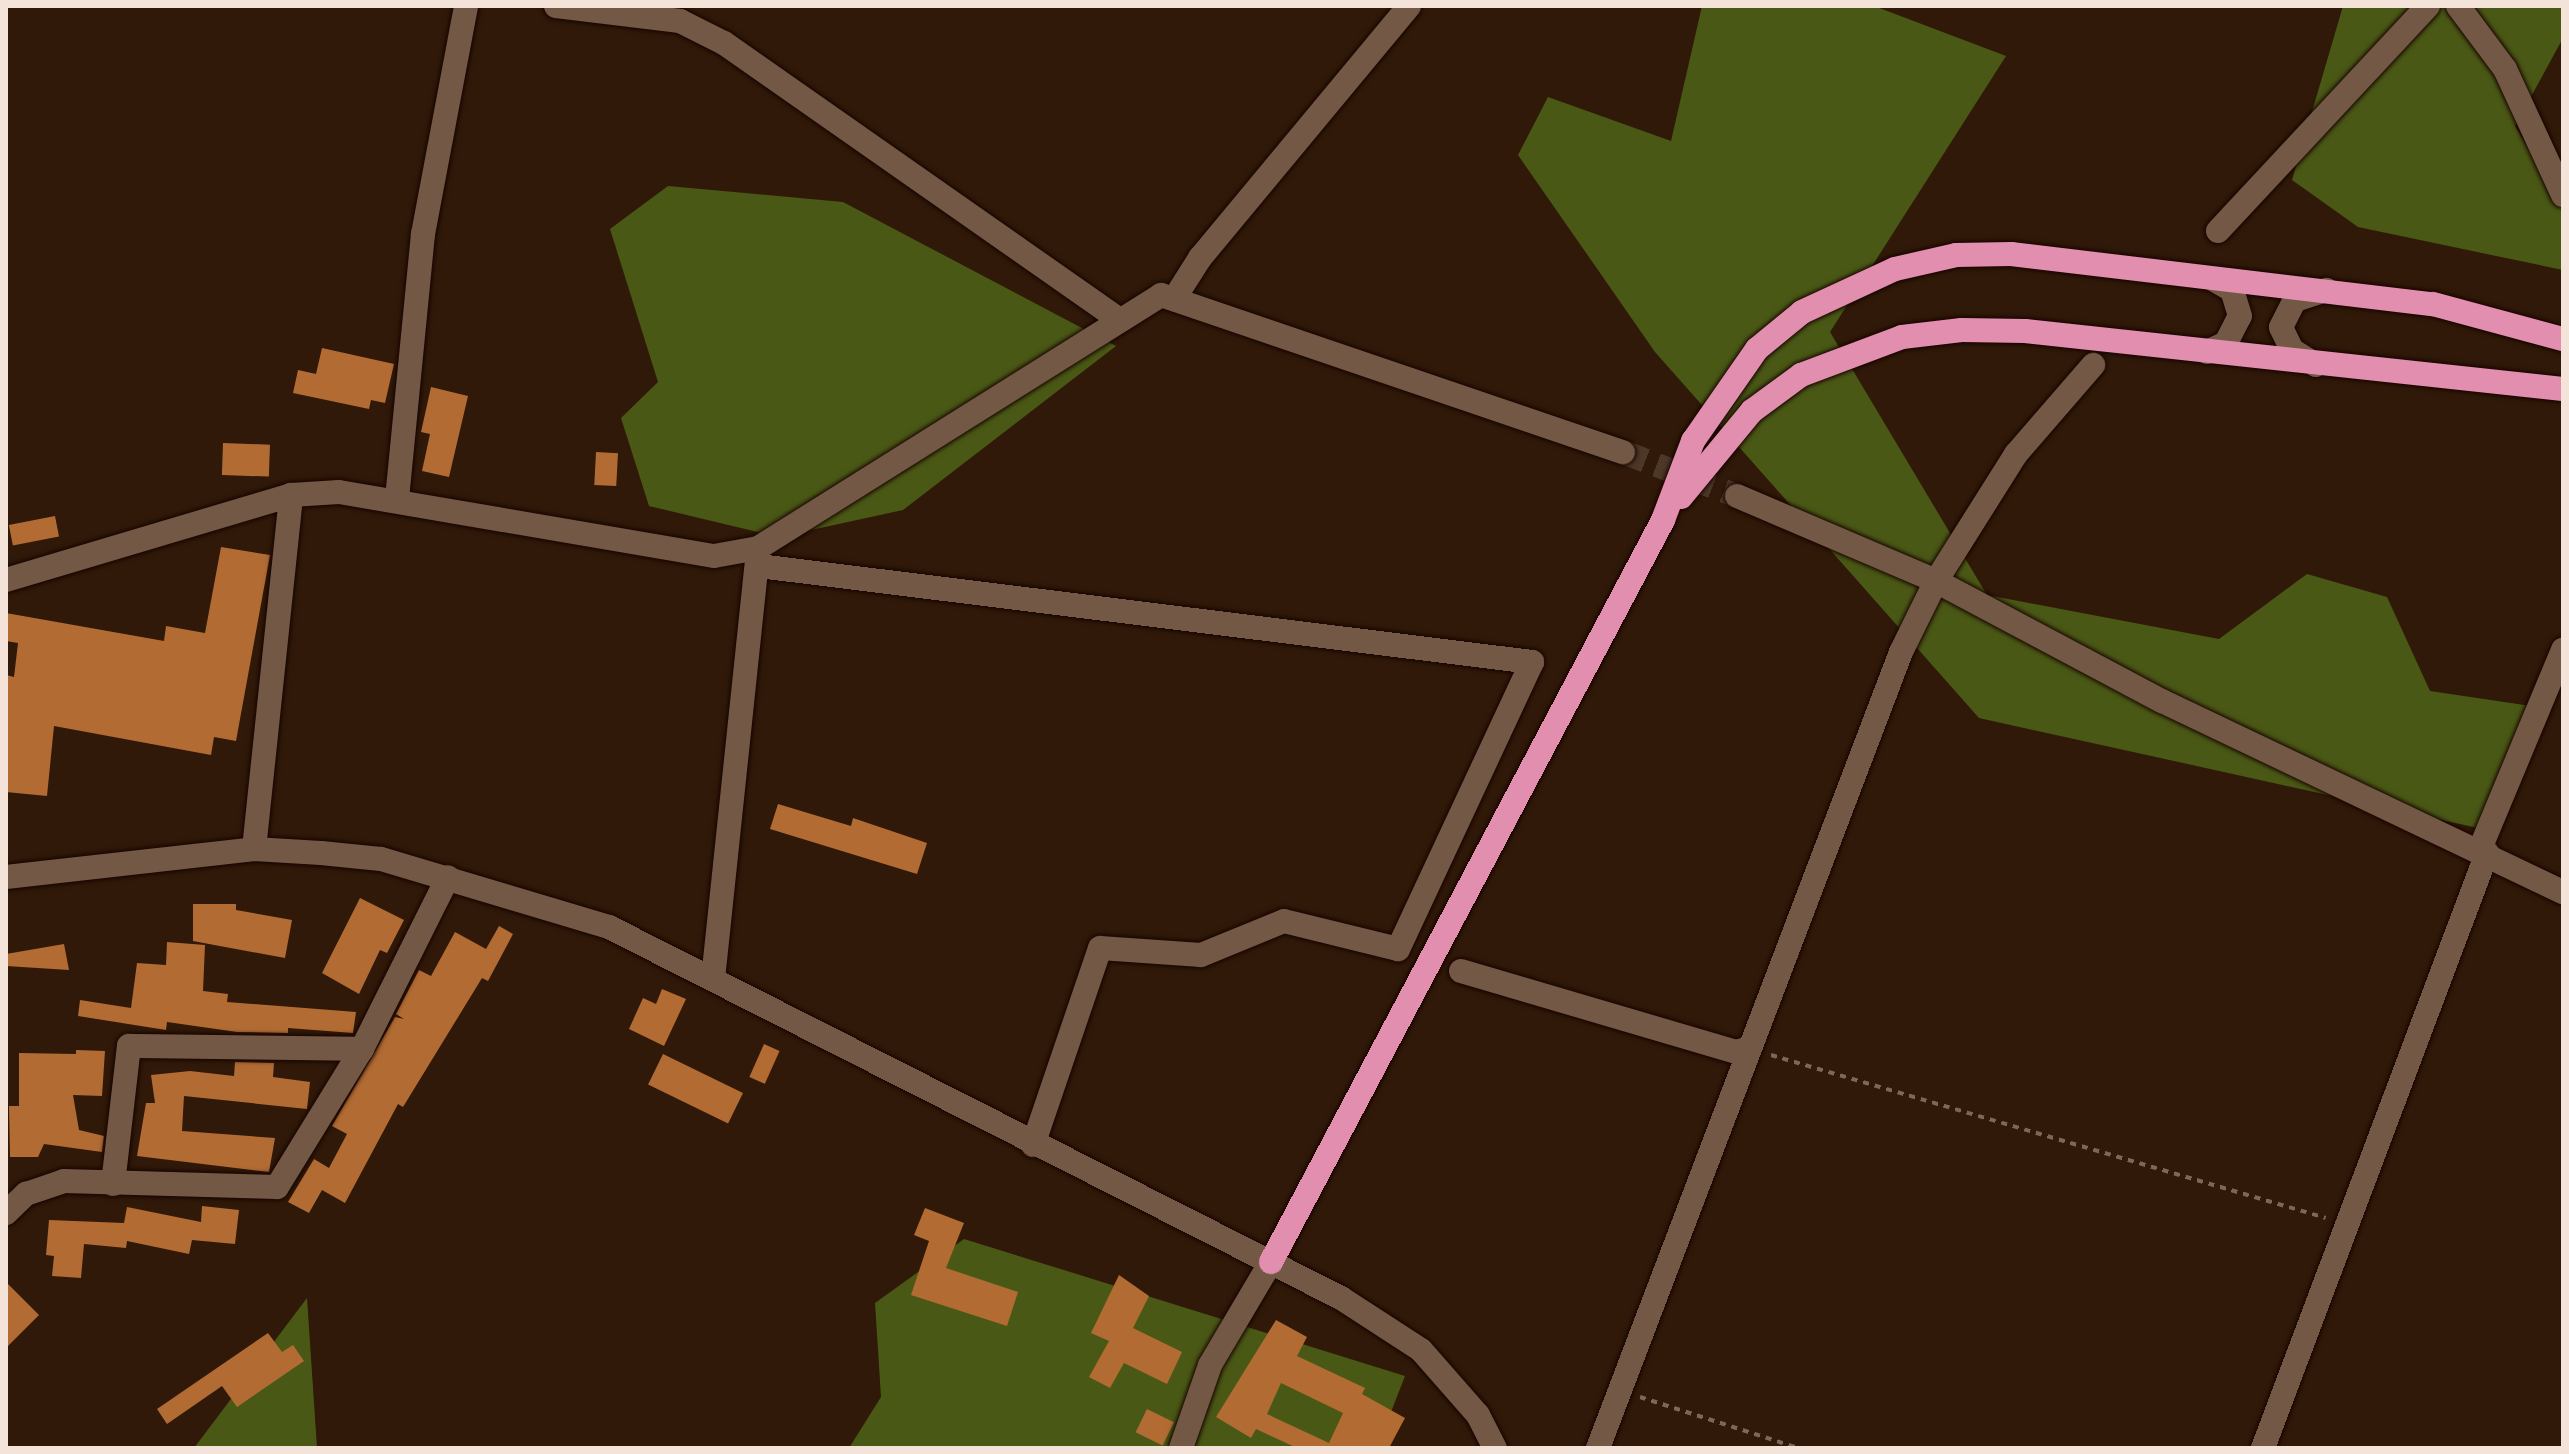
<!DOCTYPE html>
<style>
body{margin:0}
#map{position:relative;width:2569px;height:1454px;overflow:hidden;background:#301908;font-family:Roboto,sans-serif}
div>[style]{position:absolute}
.forest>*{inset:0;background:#4a5815}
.building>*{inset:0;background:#b26b33;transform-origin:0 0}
.minor-tunnel>*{height:24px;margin-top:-12px;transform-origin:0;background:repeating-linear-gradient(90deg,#4d3727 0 24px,transparent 0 36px)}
.path>*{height:4px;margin-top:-2px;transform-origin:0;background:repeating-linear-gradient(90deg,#7c6759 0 6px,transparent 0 12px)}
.roads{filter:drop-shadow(0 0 2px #170400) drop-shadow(0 0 2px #170400)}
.minor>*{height:24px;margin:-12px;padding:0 12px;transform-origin:12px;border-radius:12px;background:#735845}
.highway>*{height:24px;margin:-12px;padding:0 12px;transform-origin:12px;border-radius:12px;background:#e28eaf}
span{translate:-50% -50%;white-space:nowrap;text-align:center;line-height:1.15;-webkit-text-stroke:8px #261001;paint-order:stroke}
.frame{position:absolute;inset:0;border:8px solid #f3e3d8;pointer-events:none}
</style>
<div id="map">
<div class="forest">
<div style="clip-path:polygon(1702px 6px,1874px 6px,2006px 56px,1830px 332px,1987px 595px,2219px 639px,2307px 574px,2387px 597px,2430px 691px,2531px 706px,2487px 830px,1979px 718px,1655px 352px,1518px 155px,1548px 97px,1671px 141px)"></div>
<div style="clip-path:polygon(2343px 6px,2563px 6px,2563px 38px,2515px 126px,2563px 207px,2563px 270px,2358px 227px,2292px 180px)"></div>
<div style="clip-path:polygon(668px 186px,843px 202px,1116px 346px,903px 510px,779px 537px,649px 506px,621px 418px,658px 382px,610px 229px)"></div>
<div style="clip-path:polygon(964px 1239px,1405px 1376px,1377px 1448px,849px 1448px,881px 1397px,875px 1303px)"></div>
<div style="clip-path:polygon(307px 1298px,317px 1448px,194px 1448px)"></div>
</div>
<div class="building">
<div style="clip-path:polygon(322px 348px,394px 364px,385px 403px,371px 400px,369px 409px,293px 393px,298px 370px,316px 374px)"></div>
<div style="clip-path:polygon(431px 387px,468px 396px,449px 477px,422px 471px,430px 434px,421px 432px)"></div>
<div style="left:223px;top:443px;width:47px;height:32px;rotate:2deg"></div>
<div style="left:596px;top:452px;width:22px;height:33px;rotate:3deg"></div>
<div style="left:55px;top:516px;width:21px;height:47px;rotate:79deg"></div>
<div style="clip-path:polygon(221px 547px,270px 555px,236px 741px,214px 737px,211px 755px,54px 726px,47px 796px,6px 792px,6px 675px,14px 677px,18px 643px,6px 641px,6px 613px,164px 641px,166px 626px,205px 633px)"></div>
<div style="clip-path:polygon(778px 804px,851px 826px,853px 818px,927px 843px,917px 874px,770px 829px)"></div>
<div style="clip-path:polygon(360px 898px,404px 920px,387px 953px,380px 950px,359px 994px,322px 973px)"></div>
<div style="clip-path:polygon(193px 904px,236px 904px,236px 910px,292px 920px,285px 958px,193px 941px)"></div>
<div style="clip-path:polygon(499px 926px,513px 934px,488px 981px,482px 978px,403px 1107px,398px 1104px,345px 1203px,322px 1190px,309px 1213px,288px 1202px,314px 1159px,329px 1168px,347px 1134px,332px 1126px,395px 1017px,404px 1019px,396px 1014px,419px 970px,431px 976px,455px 932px,486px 949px)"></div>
<div style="clip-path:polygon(167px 942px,205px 945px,203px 991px,228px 994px,227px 1002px,356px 1012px,353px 1033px,288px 1028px,288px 1033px,237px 1032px,167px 1022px,166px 1030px,78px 1016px,80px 1000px,131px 1008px,137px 963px,166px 965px)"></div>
<div style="clip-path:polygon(64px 944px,69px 970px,6px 966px,6px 954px)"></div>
<div style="clip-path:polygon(662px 989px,686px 999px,664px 1046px,629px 1029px,643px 998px,656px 1004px)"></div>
<div style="left:764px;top:1044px;width:17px;height:36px;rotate:24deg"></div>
<div style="clip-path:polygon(76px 1050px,105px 1051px,102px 1096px,73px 1095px,79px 1130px,104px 1136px,102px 1152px,44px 1144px,38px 1157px,10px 1157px,9px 1106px,19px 1106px,19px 1053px,76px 1054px)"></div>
<div style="left:663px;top:1054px;width:89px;height:34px;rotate:26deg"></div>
<div style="clip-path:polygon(235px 1062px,274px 1063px,273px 1077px,310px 1082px,307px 1109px,184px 1096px,182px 1131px,275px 1138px,269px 1172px,137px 1156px,146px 1103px,155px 1103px,151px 1075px,190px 1071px,234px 1076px)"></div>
<div style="clip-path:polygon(202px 1206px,239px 1210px,235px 1244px,192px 1240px,189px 1254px,127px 1241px,126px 1248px,84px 1244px,81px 1278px,52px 1276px,54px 1256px,46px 1255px,49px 1220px,124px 1223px,127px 1207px,201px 1222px)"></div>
<div style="clip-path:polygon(925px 1208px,964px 1223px,946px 1268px,1018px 1292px,1007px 1326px,911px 1295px,929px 1241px,914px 1235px)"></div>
<div style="clip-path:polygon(1119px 1275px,1149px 1296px,1133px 1328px,1182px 1352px,1167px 1384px,1124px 1363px,1110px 1388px,1089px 1377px,1109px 1341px,1091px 1333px)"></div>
<div style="clip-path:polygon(6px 1282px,39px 1315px,6px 1348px)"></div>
<div style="clip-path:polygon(evenodd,1276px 1320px,1307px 1337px,1297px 1356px,1365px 1388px,1362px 1394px,1405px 1418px,1389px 1448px,1297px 1448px,1256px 1429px,1251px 1438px,1216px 1417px,1276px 1320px,1281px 1383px,1343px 1413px,1329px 1443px,1267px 1414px,1281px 1383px)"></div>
<div style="clip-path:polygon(268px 1333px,282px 1352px,293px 1345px,304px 1361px,237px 1407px,222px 1386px,167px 1424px,157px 1409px)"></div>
<div style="left:1147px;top:1409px;width:30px;height:26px;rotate:26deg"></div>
</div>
<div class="minor-tunnel">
<div style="left:1623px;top:452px;width:122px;rotate:21.1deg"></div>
</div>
<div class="path">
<div style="left:1771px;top:1055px;width:578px;rotate:16.37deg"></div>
<div style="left:1640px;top:1397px;width:166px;rotate:17.9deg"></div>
</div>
<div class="roads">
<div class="minor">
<div style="left:556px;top:6px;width:125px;rotate:6.9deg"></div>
<div style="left:680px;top:21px;width:49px;rotate:26.6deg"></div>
<div style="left:724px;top:43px;width:480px;rotate:35deg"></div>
<div style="left:2458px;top:6px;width:79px;rotate:53.3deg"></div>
<div style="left:2505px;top:69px;width:139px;rotate:65.3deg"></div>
<div style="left:2218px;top:231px;width:308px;rotate:-47deg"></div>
<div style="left:1174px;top:299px;width:49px;rotate:-57.6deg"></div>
<div style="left:1200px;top:258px;width:327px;rotate:-50.3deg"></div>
<div style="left:2207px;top:352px;width:21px;rotate:-25deg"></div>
<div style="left:2226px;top:343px;width:30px;rotate:-63deg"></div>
<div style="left:2240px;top:316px;width:27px;rotate:-107deg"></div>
<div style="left:2232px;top:290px;width:22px;rotate:-150deg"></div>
<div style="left:2316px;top:365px;width:28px;rotate:-148deg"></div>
<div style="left:2292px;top:350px;width:25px;rotate:-116deg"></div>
<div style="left:2281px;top:327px;width:30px;rotate:-63deg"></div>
<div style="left:2295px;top:300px;width:33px;rotate:-18deg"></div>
<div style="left:1737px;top:496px;width:216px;rotate:23.1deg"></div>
<div style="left:1936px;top:581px;width:256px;rotate:28deg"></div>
<div style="left:2162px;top:701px;width:444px;rotate:25.5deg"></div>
<div style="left:397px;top:499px;width:266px;rotate:-84.4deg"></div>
<div style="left:423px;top:234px;width:232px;rotate:-79.3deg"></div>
<div style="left:759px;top:566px;width:779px;rotate:7.08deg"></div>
<div style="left:1532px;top:662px;width:317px;rotate:115deg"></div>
<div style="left:1398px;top:949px;width:117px;rotate:-166.2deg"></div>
<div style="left:1284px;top:921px;width:90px;rotate:157.7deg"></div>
<div style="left:1201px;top:955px;width:101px;rotate:-176deg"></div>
<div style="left:1100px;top:948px;width:208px;rotate:108.8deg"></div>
<div style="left:6px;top:580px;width:297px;rotate:-16.6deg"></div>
<div style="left:291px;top:495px;width:48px;rotate:-3.6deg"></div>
<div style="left:339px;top:492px;width:380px;rotate:9.7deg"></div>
<div style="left:714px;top:556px;width:45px;rotate:-10.3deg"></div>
<div style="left:758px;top:548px;width:476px;rotate:-32.1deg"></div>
<div style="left:1161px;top:295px;width:488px;rotate:18.8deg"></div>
<div style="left:254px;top:849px;width:356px;rotate:-84deg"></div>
<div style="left:2480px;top:849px;width:216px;rotate:-67.4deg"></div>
<div style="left:6px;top:877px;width:250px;rotate:-6.4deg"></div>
<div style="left:254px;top:849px;width:67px;rotate:3.4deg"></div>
<div style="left:321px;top:853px;width:60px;rotate:5.7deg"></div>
<div style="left:381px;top:859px;width:238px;rotate:16.6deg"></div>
<div style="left:609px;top:927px;width:821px;rotate:26.88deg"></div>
<div style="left:1341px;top:1298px;width:95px;rotate:33deg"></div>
<div style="left:1421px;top:1350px;width:86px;rotate:48.8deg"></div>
<div style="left:1478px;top:1415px;width:37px;rotate:63deg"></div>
<div style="left:1461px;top:971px;width:287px;rotate:16.4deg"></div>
<div style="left:1736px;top:1052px;width:14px;rotate:-17deg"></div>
<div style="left:713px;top:979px;width:430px;rotate:-84deg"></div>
<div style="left:113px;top:1184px;width:139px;rotate:-83.4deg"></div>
<div style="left:129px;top:1046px;width:233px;rotate:0.7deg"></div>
<div style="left:6px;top:1213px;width:28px;rotate:-44deg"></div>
<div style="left:26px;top:1194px;width:40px;rotate:-18.9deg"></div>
<div style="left:64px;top:1181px;width:213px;rotate:1.6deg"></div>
<div style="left:277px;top:1187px;width:162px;rotate:-58.4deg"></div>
<div style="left:362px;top:1049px;width:192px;rotate:-63.4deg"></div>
<div style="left:1181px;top:1448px;width:88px;rotate:-70.7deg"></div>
<div style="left:1210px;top:1365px;width:120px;rotate:-59.4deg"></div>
<div style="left:1598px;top:1448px;width:852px;rotate:-69.16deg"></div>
<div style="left:1901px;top:652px;width:79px;rotate:-63.8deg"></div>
<div style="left:1936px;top:581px;width:150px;rotate:-57.8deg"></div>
<div style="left:2016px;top:454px;width:118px;rotate:-49.1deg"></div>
<div style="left:2263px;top:1448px;width:636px;rotate:-69.37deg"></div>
</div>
<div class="highway">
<div style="left:1681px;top:497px;width:112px;rotate:-50.5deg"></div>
<div style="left:1752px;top:411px;width:61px;rotate:-36.3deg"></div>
<div style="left:1801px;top:375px;width:108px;rotate:-20.6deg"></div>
<div style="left:1902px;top:337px;width:60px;rotate:-6.7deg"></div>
<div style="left:1962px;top:330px;width:63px;rotate:0.9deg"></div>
<div style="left:2025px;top:331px;width:541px;rotate:6.15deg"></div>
<div style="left:1271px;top:1262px;width:839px;rotate:-62.15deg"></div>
<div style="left:1663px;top:520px;width:85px;rotate:-69.2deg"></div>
<div style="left:1693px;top:441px;width:112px;rotate:-55.2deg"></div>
<div style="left:1757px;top:349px;width:58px;rotate:-39.4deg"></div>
<div style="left:1802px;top:312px;width:102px;rotate:-24.8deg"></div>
<div style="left:1895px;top:269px;width:63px;rotate:-12.9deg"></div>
<div style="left:1956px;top:255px;width:55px;rotate:-1deg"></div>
<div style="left:2011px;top:254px;width:425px;rotate:6.8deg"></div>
<div style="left:2433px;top:304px;width:135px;rotate:15.1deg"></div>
</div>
</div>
<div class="frame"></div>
</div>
